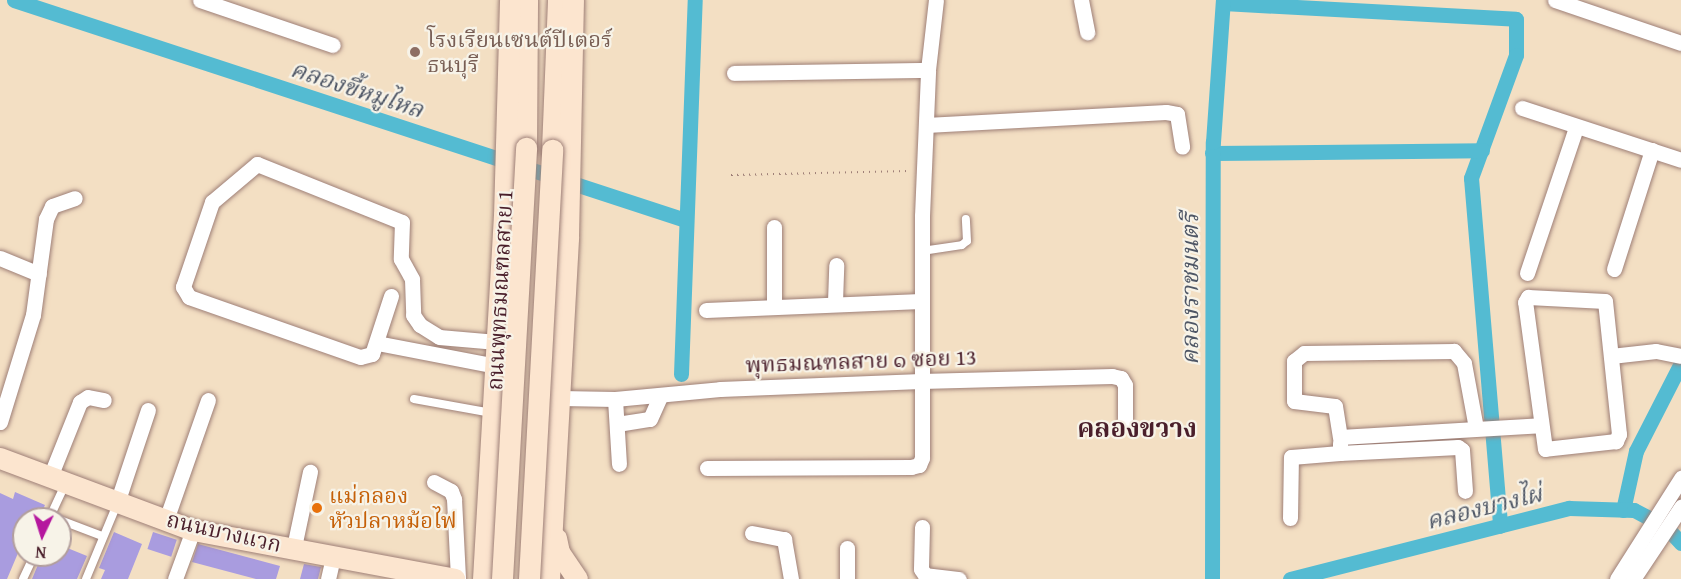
<!DOCTYPE html>
<meta charset="utf-8">
<style>
body{margin:0}
#map{position:relative;width:1681px;height:579px;overflow:hidden;background:#f3dfc3;font-family:"Gentium Book Plus","Noto Serif Thai",serif}
div>[style]{position:absolute}
.canal>*{height:15px;margin:-7.5px;padding:0 7.5px;transform-origin:7.5px;border-radius:7.5px;background:#54bbd2}
.building>*{inset:0;background:#a99cdf;transform-origin:0 0}
.path>*{height:2px;margin-top:-1px;transform-origin:0;background:repeating-linear-gradient(90deg,#9e7f77 0 1.5px,transparent 0 6px)}
.roads{filter:drop-shadow(0 0 2px #9e7f77) drop-shadow(0 0 2px #9e7f77)}
.service>*{height:8px;margin:-4px;padding:0 4px;transform-origin:4px;border-radius:4px;background:#fff}
.minor>*{height:15px;margin:-7.5px;padding:0 7.5px;transform-origin:7.5px;border-radius:7.5px;background:#fff}
.secondary>*{height:21px;margin:-10.5px;padding:0 10.5px;transform-origin:10.5px;border-radius:10.5px;background:#fce5cf}
.bridges{filter:drop-shadow(0 0 2px #9e7f77) drop-shadow(0 0 2px #9e7f77)}
.secondary-bridge>*{height:21px;margin:-10.5px;padding:0 10.5px;transform-origin:10.5px;border-radius:10.5px;background:#fce5cf}
.dots>*{width:16px;height:16px;translate:-50% -50%;box-sizing:border-box;border:3px solid #f7f3e8;border-radius:50%}
span{translate:-50% -50%;white-space:nowrap;text-align:center;line-height:1.15;-webkit-text-stroke:4.5px #f7f3e8;paint-order:stroke}
.education-label{font-size:22px;color:#785e54}
.left{translate:0 -50%;text-align:left}
.street-label{font-size:22px;color:#4a1f2b}
.food-label{font-size:22px;color:#c56008}
.water-label{font-size:24px;color:#4e5665;font-style:italic}
.quarter-label{font-size:26px;color:#4a1f2b;font-weight:700}
.north{position:absolute;left:12px;top:507px;width:60px;height:60px;box-sizing:border-box;background:#f7f3e8;border:2px solid #b29e9c;border-radius:50%;rotate:184deg;font-size:16px;font-weight:700;line-height:24px;text-align:center;color:#4a1f2b}
.north::after{content:'';display:block;margin:auto;width:21px;height:27px;background:#b5179e;clip-path:polygon(50% 0,100% 100%,50% 72%,0 100%)}
</style>
<div id="map">
<div class="canal">
<div style="left:14px;top:0;width:706px;rotate:18.15deg"></div>
<div style="left:1223px;top:3px;width:293px;rotate:3.1deg"></div>
<div style="left:1516px;top:19px;width:36px;rotate:90deg"></div>
<div style="left:1516px;top:55px;width:131px;rotate:110.1deg"></div>
<div style="left:1471px;top:178px;width:349px;rotate:85.2deg"></div>
<div style="left:1212px;top:153px;width:270px;rotate:-0.6deg"></div>
<div style="left:681px;top:374px;width:374px;rotate:-87.9deg"></div>
<div style="left:1623px;top:510px;width:60px;rotate:-77.6deg"></div>
<div style="left:1636px;top:451px;width:99px;rotate:-62.9deg"></div>
<div style="left:1212px;top:579px;width:437px;rotate:-89.9deg"></div>
<div style="left:1213px;top:142px;width:142px;rotate:-86deg"></div>
<div style="left:1290px;top:579px;width:288px;rotate:-14.3deg"></div>
<div style="left:1569px;top:508px;width:65px;rotate:1.8deg"></div>
<div style="left:1634px;top:510px;width:36px;rotate:28deg"></div>
<div style="left:1666px;top:527px;width:22px;rotate:47deg"></div>
</div>
<div class="building">
<div style="clip-path:polygon(15px 492px,45px 505px,39px 519px,24px 519px,24px 539px,7px 579px,0 579px,0 493px,13px 499px)"></div>
<div style="clip-path:polygon(114px 532px,142px 544px,128px 579px,101px 579px,105px 570px,99px 568px)"></div>
<div style="left:153px;top:532px;width:25px;height:18px;rotate:18deg"></div>
<div style="clip-path:polygon(198px 544px,280px 566px,276px 579px,256px 579px,192px 562px)"></div>
<div style="clip-path:polygon(60px 545px,87px 556px,77px 579px,32px 579px,42px 555px,60px 555px)"></div>
<div style="clip-path:polygon(304px 564px,321px 567px,318px 579px,300px 579px)"></div>
</div>
<div class="path">
<div style="left:731px;top:175px;width:178px;rotate:-1.3deg"></div>
</div>
<div class="roads">
<div class="service">
<div style="left:922px;top:251px;width:40px;rotate:-8.5deg"></div>
<div style="left:962px;top:245px;width:6px;rotate:-39deg"></div>
<div style="left:967px;top:241px;width:22px;rotate:-93deg"></div>
<div style="left:414px;top:399px;width:79px;rotate:10.2deg"></div>
<div style="left:49px;top:519px;width:38px;rotate:-65deg"></div>
<div style="left:60px;top:520px;width:45px;rotate:20.9deg"></div>
<div style="left:23px;top:579px;width:26px;rotate:-65deg"></div>
<div style="left:86px;top:579px;width:81px;rotate:-67.5deg"></div>
</div>
<div class="minor">
<div style="left:200px;top:0;width:140px;rotate:18.7deg"></div>
<div style="left:1081px;top:0;width:33px;rotate:79deg"></div>
<div style="left:1555px;top:0;width:133px;rotate:18.8deg"></div>
<div style="left:734px;top:73px;width:194px;rotate:-0.9deg"></div>
<div style="left:1522px;top:108px;width:167px;rotate:18.1deg"></div>
<div style="left:926px;top:125px;width:240px;rotate:-3.1deg"></div>
<div style="left:1166px;top:112px;width:11px;rotate:10deg"></div>
<div style="left:1177px;top:114px;width:33px;rotate:81deg"></div>
<div style="left:0;top:258px;width:42px;rotate:22.3deg"></div>
<div style="left:1614px;top:269px;width:125px;rotate:-72.3deg"></div>
<div style="left:1527px;top:273px;width:154px;rotate:-71.4deg"></div>
<div style="left:391px;top:296px;width:61px;rotate:108.1deg"></div>
<div style="left:372px;top:354px;width:12px;rotate:166deg"></div>
<div style="left:360px;top:357px;width:181px;rotate:-160.7deg"></div>
<div style="left:189px;top:297px;width:12px;rotate:-121deg"></div>
<div style="left:183px;top:287px;width:90px;rotate:-71.2deg"></div>
<div style="left:212px;top:202px;width:59px;rotate:-40.2deg"></div>
<div style="left:257px;top:164px;width:156px;rotate:21.8deg"></div>
<div style="left:402px;top:222px;width:37px;rotate:92deg"></div>
<div style="left:401px;top:259px;width:23px;rotate:61deg"></div>
<div style="left:412px;top:279px;width:36px;rotate:88deg"></div>
<div style="left:413px;top:315px;width:12px;rotate:55deg"></div>
<div style="left:420px;top:325px;width:22px;rotate:32deg"></div>
<div style="left:439px;top:337px;width:58px;rotate:4.9deg"></div>
<div style="left:1528px;top:297px;width:77px;rotate:3deg"></div>
<div style="left:1605px;top:301px;width:134px;rotate:84deg"></div>
<div style="left:1619px;top:434px;width:8px;rotate:113deg"></div>
<div style="left:1616px;top:441px;width:71px;rotate:173.6deg"></div>
<div style="left:1545px;top:449px;width:148px;rotate:-97.7deg"></div>
<div style="left:1525px;top:302px;width:6px;rotate:-59deg"></div>
<div style="left:835px;top:302px;width:37px;rotate:-88deg"></div>
<div style="left:774px;top:307px;width:80px;rotate:-90deg"></div>
<div style="left:706px;top:310px;width:215px;rotate:-2.4deg"></div>
<div style="left:377px;top:343px;width:121px;rotate:10.9deg"></div>
<div style="left:1611px;top:356px;width:45px;rotate:-6.3deg"></div>
<div style="left:1656px;top:351px;width:25px;rotate:11deg"></div>
<div style="left:560px;top:398px;width:55px;rotate:1deg"></div>
<div style="left:615px;top:399px;width:105px;rotate:-5.4deg"></div>
<div style="left:720px;top:389px;width:201px;rotate:-2.3deg"></div>
<div style="left:921px;top:381px;width:191px;rotate:-1.5deg"></div>
<div style="left:1112px;top:376px;width:9px;rotate:13deg"></div>
<div style="left:1121px;top:378px;width:8px;rotate:60deg"></div>
<div style="left:1125px;top:385px;width:35px;rotate:90deg"></div>
<div style="left:615px;top:399px;width:65px;rotate:86.5deg"></div>
<div style="left:0;top:422px;width:112px;rotate:-72.9deg"></div>
<div style="left:33px;top:315px;width:97px;rotate:-82.3deg"></div>
<div style="left:46px;top:219px;width:14px;rotate:-65deg"></div>
<div style="left:52px;top:206px;width:24px;rotate:-19deg"></div>
<div style="left:617px;top:424px;width:33px;rotate:-9deg"></div>
<div style="left:650px;top:419px;width:24px;rotate:-66deg"></div>
<div style="left:1476px;top:428px;width:66px;rotate:-100.5deg"></div>
<div style="left:1464px;top:363px;width:16px;rotate:-130deg"></div>
<div style="left:1454px;top:351px;width:150px;rotate:179.2deg"></div>
<div style="left:1304px;top:353px;width:13px;rotate:141deg"></div>
<div style="left:1294px;top:361px;width:40px;rotate:90deg"></div>
<div style="left:1294px;top:401px;width:41px;rotate:7deg"></div>
<div style="left:1335px;top:406px;width:31px;rotate:81deg"></div>
<div style="left:1340px;top:437px;width:200px;rotate:-3.4deg"></div>
<div style="left:1340px;top:453px;width:118px;rotate:-2.9deg"></div>
<div style="left:1458px;top:447px;width:5px;rotate:37deg"></div>
<div style="left:1462px;top:450px;width:41px;rotate:85.8deg"></div>
<div style="left:707px;top:468px;width:204px;rotate:-0.3deg"></div>
<div style="left:911px;top:467px;width:8px;rotate:-14deg"></div>
<div style="left:919px;top:465px;width:8px;rotate:-67deg"></div>
<div style="left:922px;top:458px;width:242px;rotate:-90deg"></div>
<div style="left:922px;top:216px;width:146px;rotate:-87.6deg"></div>
<div style="left:928px;top:70px;width:70px;rotate:-83.5deg"></div>
<div style="left:50px;top:477px;width:81px;rotate:-68.2deg"></div>
<div style="left:80px;top:402px;width:9px;rotate:-32deg"></div>
<div style="left:88px;top:397px;width:16px;rotate:11deg"></div>
<div style="left:434px;top:482px;width:19px;rotate:28deg"></div>
<div style="left:451px;top:491px;width:9px;rotate:69deg"></div>
<div style="left:454px;top:499px;width:80px;rotate:87.1deg"></div>
<div style="left:117px;top:503px;width:98px;rotate:-71.6deg"></div>
<div style="left:1290px;top:518px;width:61px;rotate:-89.1deg"></div>
<div style="left:1291px;top:457px;width:49px;rotate:-4.7deg"></div>
<div style="left:1340px;top:453px;width:10px;rotate:-90deg"></div>
<div style="left:166px;top:520px;width:127px;rotate:-70.7deg"></div>
<div style="left:922px;top:527px;width:42px;rotate:91.4deg"></div>
<div style="left:921px;top:569px;width:7px;rotate:56deg"></div>
<div style="left:925px;top:575px;width:34px;rotate:7deg"></div>
<div style="left:752px;top:533px;width:33px;rotate:11deg"></div>
<div style="left:784px;top:539px;width:41px;rotate:80.1deg"></div>
<div style="left:294px;top:547px;width:77px;rotate:-78deg"></div>
<div style="left:847px;top:548px;width:31px;rotate:90deg"></div>
<div style="left:175px;top:579px;width:52px;rotate:-69.8deg"></div>
<div style="left:328px;top:579px;width:22px;rotate:-77deg"></div>
<div style="left:1617px;top:579px;width:120px;rotate:-57.6deg"></div>
<div style="left:1633px;top:579px;width:87px;rotate:-56.3deg"></div>
</div>
<div class="secondary">
<div style="left:526px;top:148px;width:148px;rotate:-89.6deg"></div>
<div style="left:552px;top:150px;width:150px;rotate:-87.7deg"></div>
<div style="left:0;top:458px;width:206px;rotate:20.5deg"></div>
<div style="left:193px;top:530px;width:266px;rotate:10.6deg"></div>
<div style="left:556px;top:538px;width:14px;rotate:78deg"></div>
<div style="left:559px;top:552px;width:32px;rotate:56deg"></div>
<div style="left:483px;top:579px;width:364px;rotate:-86.7deg"></div>
<div style="left:504px;top:216px;width:216px;rotate:-88.4deg"></div>
<div style="left:549px;top:579px;width:343px;rotate:-86.8deg"></div>
<div style="left:568px;top:237px;width:237px;rotate:-88.8deg"></div>
</div>
</div>
<div class="bridges">
<div class="secondary-bridge">
<div style="left:502px;top:579px;width:432px;rotate:-86.8deg"></div>
<div style="left:529px;top:579px;width:430px;rotate:-86.9deg"></div>
</div>
</div>
<div class="dots">
<div style="left:415px;top:52px;background:#8d6e63"></div>
<div style="left:317px;top:508px;background:#e8710a"></div>
</div>
<div class="education-label">
<span class="left" style="left:427px;top:52px">โรงเรียนเซนต์ปีเตอร์<br>ธนบุรี</span>
</div>
<div class="street-label">
<span style="left:500px;top:290px;rotate:-87deg">ถนนพุทธมณฑลสาย 1</span>
<span style="left:861px;top:361px;rotate:-2deg">พุทธมณฑลสาย ๑ ซอย 13</span>
<span style="left:224px;top:532px;rotate:13deg">ถนนบางแวก</span>
</div>
<div class="food-label">
<span class="left" style="left:329px;top:508px">แม่กลอง<br>หัวปลาหม้อไฟ</span>
</div>
<div class="water-label">
<span style="left:357px;top:89px;rotate:18deg">คลองขี้หมูไหล</span>
<span style="left:1190px;top:289px;rotate:-90deg">คลองราชมนตรี</span>
<span style="left:1484px;top:507px;rotate:-14deg">คลองบางไผ่</span>
</div>
<div class="quarter-label">
<span style="left:1137px;top:428px">คลองขวาง</span>
</div>
<div class="north">N</div>
</div>
